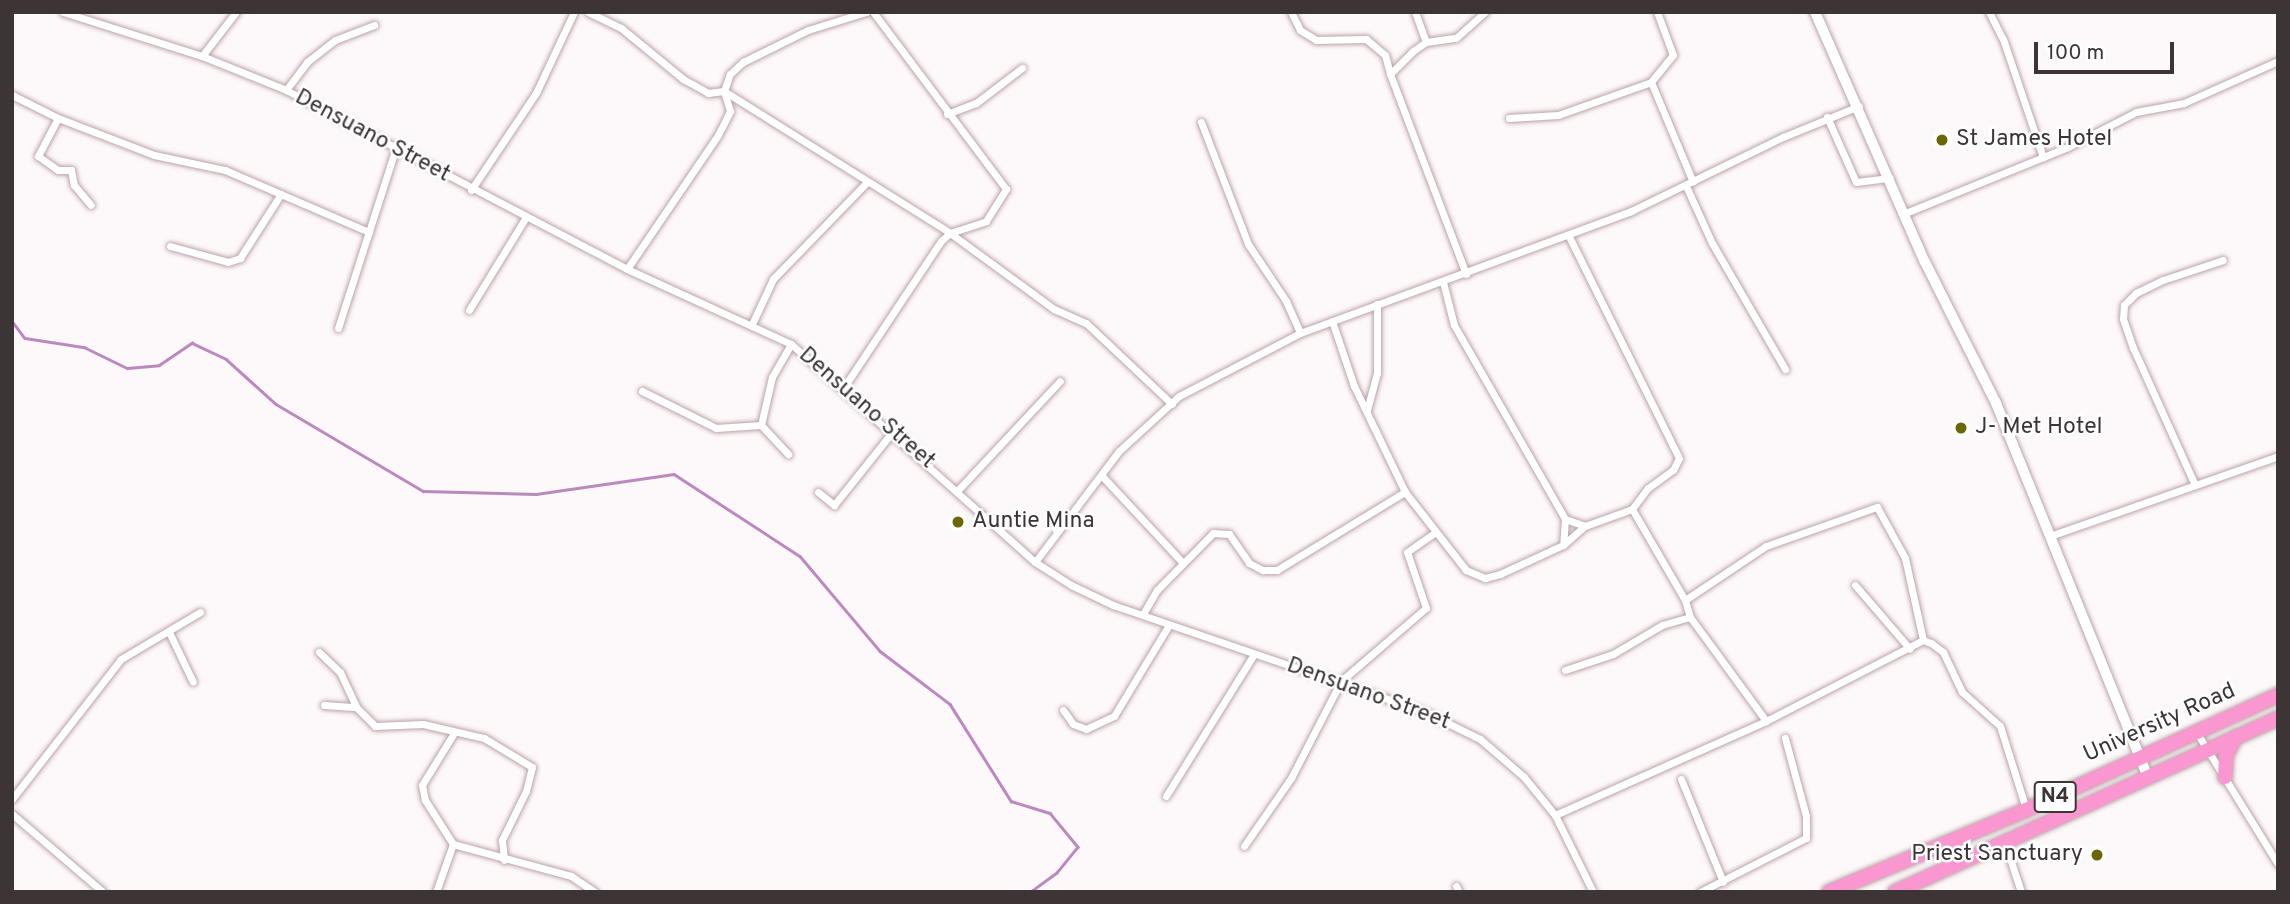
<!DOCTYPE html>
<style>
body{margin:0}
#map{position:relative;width:2290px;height:904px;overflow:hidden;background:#fdf8f9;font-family:Overpass,sans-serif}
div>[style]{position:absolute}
.stream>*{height:2.5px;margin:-1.25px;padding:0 1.25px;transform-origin:1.25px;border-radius:1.25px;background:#bb89bf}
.roads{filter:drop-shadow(0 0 2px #bba3a7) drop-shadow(0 0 2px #bba3a7)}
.street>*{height:7px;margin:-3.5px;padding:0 3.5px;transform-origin:3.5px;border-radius:3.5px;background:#fff}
.secondary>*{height:10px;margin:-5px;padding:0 5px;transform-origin:5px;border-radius:5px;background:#fff}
.highway>*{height:14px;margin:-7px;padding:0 7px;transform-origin:7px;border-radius:7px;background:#fa97d0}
.dots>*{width:19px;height:19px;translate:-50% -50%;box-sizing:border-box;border:4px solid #fff;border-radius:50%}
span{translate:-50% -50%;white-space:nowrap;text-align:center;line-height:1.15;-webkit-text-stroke:5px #fff;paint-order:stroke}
.shield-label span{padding:2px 5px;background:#fff;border:2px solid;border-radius:5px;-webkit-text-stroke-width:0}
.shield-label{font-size:21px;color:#3d3435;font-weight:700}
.street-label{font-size:23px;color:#3d3435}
.poi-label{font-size:23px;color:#3d3435}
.left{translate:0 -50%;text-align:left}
.right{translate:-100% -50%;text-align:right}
.frame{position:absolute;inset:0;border:14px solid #3d3435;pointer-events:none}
.scale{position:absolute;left:2034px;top:42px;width:140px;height:32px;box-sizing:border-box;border:4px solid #3d3435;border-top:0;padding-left:9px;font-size:21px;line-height:24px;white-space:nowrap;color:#3d3435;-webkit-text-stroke:5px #fff;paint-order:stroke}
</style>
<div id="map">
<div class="stream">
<div style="left:12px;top:321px;width:21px;rotate:53deg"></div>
<div style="left:25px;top:338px;width:60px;rotate:8.7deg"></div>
<div style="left:84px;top:347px;width:48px;rotate:26deg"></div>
<div style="left:127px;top:368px;width:32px;rotate:-5deg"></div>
<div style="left:159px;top:365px;width:40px;rotate:-34deg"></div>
<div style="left:192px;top:343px;width:38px;rotate:25deg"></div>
<div style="left:226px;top:359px;width:67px;rotate:42deg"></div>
<div style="left:276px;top:404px;width:171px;rotate:30.6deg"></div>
<div style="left:423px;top:491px;width:113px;rotate:1.5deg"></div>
<div style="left:536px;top:494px;width:139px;rotate:-8.2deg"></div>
<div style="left:674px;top:474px;width:150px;rotate:33.1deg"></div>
<div style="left:800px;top:556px;width:124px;rotate:49.9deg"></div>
<div style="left:880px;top:651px;width:88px;rotate:37.1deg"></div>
<div style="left:950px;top:704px;width:115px;rotate:57.8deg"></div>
<div style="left:1011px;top:801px;width:41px;rotate:17.1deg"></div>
<div style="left:1050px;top:813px;width:44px;rotate:50.5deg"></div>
<div style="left:1078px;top:847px;width:33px;rotate:129deg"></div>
<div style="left:1057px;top:873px;width:32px;rotate:144deg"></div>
</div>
<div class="roads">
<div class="street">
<div style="left:63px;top:12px;width:146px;rotate:17.6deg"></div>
<div style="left:202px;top:56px;width:91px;rotate:22deg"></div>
<div style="left:286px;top:90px;width:385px;rotate:27.7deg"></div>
<div style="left:627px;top:269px;width:180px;rotate:24.6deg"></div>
<div style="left:791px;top:344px;width:327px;rotate:41.8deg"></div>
<div style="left:1035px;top:562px;width:43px;rotate:32.6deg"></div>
<div style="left:1071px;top:585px;width:47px;rotate:25.5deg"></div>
<div style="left:1113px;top:605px;width:330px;rotate:18.9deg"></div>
<div style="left:1425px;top:712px;width:61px;rotate:26.1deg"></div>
<div style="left:1480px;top:739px;width:58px;rotate:40.8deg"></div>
<div style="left:1524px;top:777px;width:49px;rotate:50.8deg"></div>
<div style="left:1555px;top:815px;width:86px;rotate:63.7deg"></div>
<div style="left:588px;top:12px;width:37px;rotate:26deg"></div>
<div style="left:621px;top:28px;width:80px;rotate:39.4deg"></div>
<div style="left:683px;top:79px;width:29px;rotate:29deg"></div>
<div style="left:708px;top:93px;width:16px;rotate:-7deg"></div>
<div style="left:724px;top:91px;width:267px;rotate:32.1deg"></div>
<div style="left:950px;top:233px;width:129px;rotate:36.2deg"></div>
<div style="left:1054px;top:309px;width:35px;rotate:24deg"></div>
<div style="left:1086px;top:323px;width:118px;rotate:43.3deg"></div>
<div style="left:1291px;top:12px;width:20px;rotate:63deg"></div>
<div style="left:1300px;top:30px;width:19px;rotate:32deg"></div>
<div style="left:1316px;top:40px;width:50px;rotate:-1.1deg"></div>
<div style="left:1366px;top:39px;width:25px;rotate:40deg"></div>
<div style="left:1385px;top:55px;width:20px;rotate:75deg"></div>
<div style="left:1415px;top:12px;width:32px;rotate:70deg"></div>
<div style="left:1989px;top:12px;width:30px;rotate:63deg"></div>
<div style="left:2003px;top:39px;width:125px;rotate:71.3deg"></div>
<div style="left:202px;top:56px;width:56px;rotate:-52.3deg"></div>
<div style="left:1651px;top:82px;width:108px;rotate:67.2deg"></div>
<div style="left:286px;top:90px;width:35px;rotate:-53deg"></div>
<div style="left:307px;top:62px;width:36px;rotate:-38deg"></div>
<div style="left:335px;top:40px;width:42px;rotate:-21deg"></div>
<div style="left:12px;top:95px;width:51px;rotate:26.6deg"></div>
<div style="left:58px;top:118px;width:103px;rotate:21.1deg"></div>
<div style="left:154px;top:155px;width:73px;rotate:11.9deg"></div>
<div style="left:225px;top:170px;width:157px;rotate:23.3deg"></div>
<div style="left:947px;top:114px;width:31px;rotate:-21deg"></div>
<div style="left:976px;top:103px;width:58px;rotate:-37.3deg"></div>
<div style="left:1827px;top:117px;width:71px;rotate:66deg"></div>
<div style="left:1856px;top:182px;width:34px;rotate:-7deg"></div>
<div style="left:58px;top:118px;width:43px;rotate:117.8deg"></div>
<div style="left:38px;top:156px;width:24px;rotate:35deg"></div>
<div style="left:58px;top:170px;width:13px"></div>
<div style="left:71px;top:170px;width:15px;rotate:79deg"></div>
<div style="left:74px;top:185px;width:26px;rotate:50deg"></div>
<div style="left:1509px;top:118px;width:49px;rotate:-3.5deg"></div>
<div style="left:1558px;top:115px;width:99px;rotate:-19.5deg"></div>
<div style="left:1651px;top:82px;width:35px;rotate:-51deg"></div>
<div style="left:1673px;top:55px;width:46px;rotate:-110.4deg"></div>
<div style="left:1201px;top:122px;width:131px;rotate:68.9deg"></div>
<div style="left:1248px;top:244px;width:69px;rotate:56.3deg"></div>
<div style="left:1286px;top:301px;width:35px;rotate:66deg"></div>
<div style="left:1686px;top:186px;width:63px;rotate:65.5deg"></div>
<div style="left:1712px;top:243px;width:146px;rotate:59.9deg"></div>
<div style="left:471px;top:190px;width:117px;rotate:-56.2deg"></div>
<div style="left:536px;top:93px;width:89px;rotate:-64.9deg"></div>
<div style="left:1903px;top:214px;width:178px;rotate:-22.1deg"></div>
<div style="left:2068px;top:147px;width:76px;rotate:-27.2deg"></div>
<div style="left:2136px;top:112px;width:49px;rotate:-10.6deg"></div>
<div style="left:2184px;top:103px;width:103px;rotate:-24.1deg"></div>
<div style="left:170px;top:246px;width:60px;rotate:15.4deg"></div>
<div style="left:228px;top:262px;width:13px;rotate:-18deg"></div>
<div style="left:240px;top:258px;width:76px;rotate:-57.4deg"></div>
<div style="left:627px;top:269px;width:162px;rotate:-55.8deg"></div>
<div style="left:718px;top:135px;width:27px;rotate:-63deg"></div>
<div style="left:730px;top:111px;width:21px;rotate:-107deg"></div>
<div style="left:724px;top:91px;width:18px;rotate:-71deg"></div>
<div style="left:730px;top:74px;width:18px;rotate:-43deg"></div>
<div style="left:743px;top:62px;width:72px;rotate:-26.2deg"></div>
<div style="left:808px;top:30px;width:61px;rotate:-17.2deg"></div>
<div style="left:1466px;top:274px;width:214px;rotate:-110.8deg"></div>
<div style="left:1390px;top:74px;width:33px;rotate:-45deg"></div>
<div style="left:1413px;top:51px;width:16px;rotate:-35deg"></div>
<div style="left:1426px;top:42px;width:30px;rotate:-8deg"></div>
<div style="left:1456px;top:38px;width:39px;rotate:-42deg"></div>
<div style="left:1443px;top:282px;width:44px;rotate:75.7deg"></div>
<div style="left:1454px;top:325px;width:224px;rotate:60.2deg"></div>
<div style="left:1565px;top:519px;width:26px;rotate:94deg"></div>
<div style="left:469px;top:310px;width:109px;rotate:-58.5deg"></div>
<div style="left:1332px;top:321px;width:69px;rotate:71.3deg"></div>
<div style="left:1354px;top:386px;width:118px;rotate:64.3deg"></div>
<div style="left:1405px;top:492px;width:99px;rotate:52deg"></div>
<div style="left:1466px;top:570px;width:21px;rotate:23deg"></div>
<div style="left:1485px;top:578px;width:16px;rotate:-15deg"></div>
<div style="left:1500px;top:574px;width:69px;rotate:-24.7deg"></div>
<div style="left:1563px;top:545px;width:29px;rotate:-41deg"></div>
<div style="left:1585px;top:526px;width:50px;rotate:-19.9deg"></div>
<div style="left:1632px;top:509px;width:26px;rotate:-53deg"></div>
<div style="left:1648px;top:488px;width:31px;rotate:-36deg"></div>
<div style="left:1673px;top:470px;width:13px;rotate:-63deg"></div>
<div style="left:1679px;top:458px;width:248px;rotate:-116.4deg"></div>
<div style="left:752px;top:324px;width:50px;rotate:-65deg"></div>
<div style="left:773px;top:279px;width:132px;rotate:-45.9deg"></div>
<div style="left:338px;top:328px;width:190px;rotate:-72.2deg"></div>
<div style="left:844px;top:387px;width:175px;rotate:-56.4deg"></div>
<div style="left:941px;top:241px;width:12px;rotate:-42deg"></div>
<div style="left:950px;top:233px;width:38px;rotate:-18deg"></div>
<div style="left:986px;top:221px;width:38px;rotate:-58deg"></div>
<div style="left:1006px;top:189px;width:221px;rotate:-126.9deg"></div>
<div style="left:642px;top:391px;width:83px;rotate:26.6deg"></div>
<div style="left:716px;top:428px;width:45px;rotate:-3.8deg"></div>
<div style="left:761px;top:425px;width:40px;rotate:47deg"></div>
<div style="left:1367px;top:410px;width:38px;rotate:-75deg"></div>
<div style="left:1377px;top:373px;width:69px;rotate:-90deg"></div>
<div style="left:761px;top:425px;width:49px;rotate:-77.1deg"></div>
<div style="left:772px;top:377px;width:38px;rotate:-60deg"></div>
<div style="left:1103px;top:477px;width:116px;rotate:47.1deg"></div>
<div style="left:2195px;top:485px;width:150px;rotate:-114.3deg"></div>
<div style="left:2133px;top:348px;width:31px;rotate:-109deg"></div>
<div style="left:2123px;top:319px;width:14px;rotate:-86deg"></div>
<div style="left:2124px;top:305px;width:17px;rotate:-45deg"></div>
<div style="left:2136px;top:293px;width:30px;rotate:-26deg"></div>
<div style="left:2163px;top:280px;width:63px;rotate:-18.4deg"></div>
<div style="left:958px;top:490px;width:149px;rotate:-46.9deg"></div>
<div style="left:818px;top:492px;width:21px;rotate:39deg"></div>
<div style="left:834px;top:505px;width:95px;rotate:-51.4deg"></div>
<div style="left:1632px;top:509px;width:105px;rotate:59.8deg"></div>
<div style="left:1685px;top:600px;width:18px;rotate:74deg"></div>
<div style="left:1690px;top:617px;width:129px;rotate:53.8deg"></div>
<div style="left:1766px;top:721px;width:177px;rotate:-27.3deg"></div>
<div style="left:1923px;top:640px;width:9px;rotate:21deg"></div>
<div style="left:1931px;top:643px;width:15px;rotate:37deg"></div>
<div style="left:1943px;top:652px;width:44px;rotate:64.6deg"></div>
<div style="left:1962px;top:692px;width:51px;rotate:41.8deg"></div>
<div style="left:2000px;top:726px;width:87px;rotate:72.6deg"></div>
<div style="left:1565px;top:519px;width:21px;rotate:19deg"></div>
<div style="left:2050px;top:536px;width:242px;rotate:-19.3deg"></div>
<div style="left:1035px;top:562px;width:139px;rotate:-52.9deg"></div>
<div style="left:1119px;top:451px;width:81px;rotate:-42.5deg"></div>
<div style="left:1179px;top:396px;width:136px;rotate:-27.5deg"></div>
<div style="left:1300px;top:333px;width:353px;rotate:-20.2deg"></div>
<div style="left:1631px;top:211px;width:169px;rotate:-26deg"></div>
<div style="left:1783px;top:137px;width:82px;rotate:-22.2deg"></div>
<div style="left:1855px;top:585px;width:84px;rotate:49.3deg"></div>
<div style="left:1685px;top:600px;width:97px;rotate:-33.7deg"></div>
<div style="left:1766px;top:546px;width:118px;rotate:-19.4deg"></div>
<div style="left:1877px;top:507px;width:58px;rotate:61.2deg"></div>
<div style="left:1905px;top:558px;width:84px;rotate:77.6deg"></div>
<div style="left:1143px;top:614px;width:28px;rotate:-60deg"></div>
<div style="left:1157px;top:590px;width:80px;rotate:-45.5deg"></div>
<div style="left:1213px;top:533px;width:16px;rotate:4deg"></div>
<div style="left:1229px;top:534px;width:35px;rotate:55deg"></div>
<div style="left:1249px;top:563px;width:16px;rotate:27deg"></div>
<div style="left:1263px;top:570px;width:14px"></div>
<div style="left:1277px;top:570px;width:150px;rotate:-31.4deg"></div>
<div style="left:169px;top:632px;width:55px;rotate:64.4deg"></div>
<div style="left:319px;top:652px;width:29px;rotate:44deg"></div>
<div style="left:340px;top:672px;width:38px;rotate:65deg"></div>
<div style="left:356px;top:707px;width:27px;rotate:45deg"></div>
<div style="left:375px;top:726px;width:48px;rotate:-2.4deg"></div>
<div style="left:423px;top:724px;width:63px;rotate:12.9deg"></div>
<div style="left:484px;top:738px;width:56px;rotate:31.1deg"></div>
<div style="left:532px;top:767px;width:25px;rotate:104deg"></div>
<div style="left:526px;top:791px;width:55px;rotate:116.1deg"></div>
<div style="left:502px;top:840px;width:20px;rotate:84deg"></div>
<div style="left:1565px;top:670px;width:51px;rotate:-18.4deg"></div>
<div style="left:1613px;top:654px;width:57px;rotate:-30.6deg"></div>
<div style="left:1662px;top:625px;width:29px;rotate:-16deg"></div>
<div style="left:324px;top:705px;width:32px;rotate:4deg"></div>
<div style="left:1063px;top:710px;width:17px;rotate:54deg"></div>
<div style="left:1073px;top:724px;width:14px;rotate:21deg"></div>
<div style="left:1086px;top:729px;width:31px;rotate:-25deg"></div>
<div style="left:1114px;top:716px;width:106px;rotate:-58.9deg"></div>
<div style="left:454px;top:733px;width:61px;rotate:121.6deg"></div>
<div style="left:422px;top:785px;width:15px;rotate:79deg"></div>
<div style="left:425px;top:800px;width:52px;rotate:57.5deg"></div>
<div style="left:453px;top:844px;width:122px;rotate:15.2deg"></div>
<div style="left:571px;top:876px;width:29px;rotate:34deg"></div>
<div style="left:2197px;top:733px;width:154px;rotate:58.3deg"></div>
<div style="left:1681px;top:779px;width:111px;rotate:67.8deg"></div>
<div style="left:1166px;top:796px;width:167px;rotate:-58.2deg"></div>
<div style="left:12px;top:799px;width:177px;rotate:-52.1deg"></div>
<div style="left:121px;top:659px;width:92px;rotate:-30.7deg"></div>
<div style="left:12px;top:814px;width:120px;rotate:40.6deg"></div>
<div style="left:1555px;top:815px;width:231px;rotate:-24deg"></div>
<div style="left:2005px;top:843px;width:52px;rotate:71.9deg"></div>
<div style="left:1244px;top:846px;width:83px;rotate:-55.3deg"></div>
<div style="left:1291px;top:778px;width:109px;rotate:-62.7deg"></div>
<div style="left:1341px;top:681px;width:112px;rotate:-40.7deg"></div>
<div style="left:1426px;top:608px;width:59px;rotate:-108.7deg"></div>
<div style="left:1407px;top:552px;width:33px;rotate:-35deg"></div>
<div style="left:1456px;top:886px;width:7px;rotate:63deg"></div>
<div style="left:436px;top:892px;width:51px;rotate:-70.5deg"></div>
<div style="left:1700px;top:892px;width:119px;rotate:-27deg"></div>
<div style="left:1806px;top:838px;width:22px;rotate:-90deg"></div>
<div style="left:1806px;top:816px;width:81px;rotate:-105.1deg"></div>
</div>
<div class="secondary">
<div style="left:1815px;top:12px;width:273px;rotate:66.3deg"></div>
<div style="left:1925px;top:262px;width:158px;rotate:63.3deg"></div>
<div style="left:1996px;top:403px;width:405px;rotate:67.9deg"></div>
</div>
<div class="highway">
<div style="left:2225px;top:777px;width:22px;rotate:-87deg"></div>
<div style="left:2226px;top:755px;width:21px;rotate:-61deg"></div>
<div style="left:1829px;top:892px;width:213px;rotate:-22.6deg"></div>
<div style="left:2026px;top:810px;width:277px;rotate:-24.5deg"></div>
<div style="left:1895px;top:892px;width:421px;rotate:-24.4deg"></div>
</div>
</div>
<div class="dots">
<div style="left:1942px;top:140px;background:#696803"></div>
<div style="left:1961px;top:428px;background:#696803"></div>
<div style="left:958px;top:522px;background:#696803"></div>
<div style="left:2097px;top:855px;background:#696803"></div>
</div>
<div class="shield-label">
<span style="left:2055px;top:797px">N4</span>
</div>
<div class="street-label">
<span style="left:372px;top:137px;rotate:28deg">Densuano Street</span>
<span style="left:866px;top:409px;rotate:41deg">Densuano Street</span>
<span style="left:1368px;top:695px;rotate:20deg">Densuano Street</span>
<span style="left:2160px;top:724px;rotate:-24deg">University Road</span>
</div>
<div class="poi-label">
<span class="left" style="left:1956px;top:140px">St James Hotel</span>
<span class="left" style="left:1975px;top:428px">J- Met Hotel</span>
<span class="left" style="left:972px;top:522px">Auntie Mina</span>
<span class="right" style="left:2083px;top:855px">Priest Sanctuary</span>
</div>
<div class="frame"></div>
<div class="scale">100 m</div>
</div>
